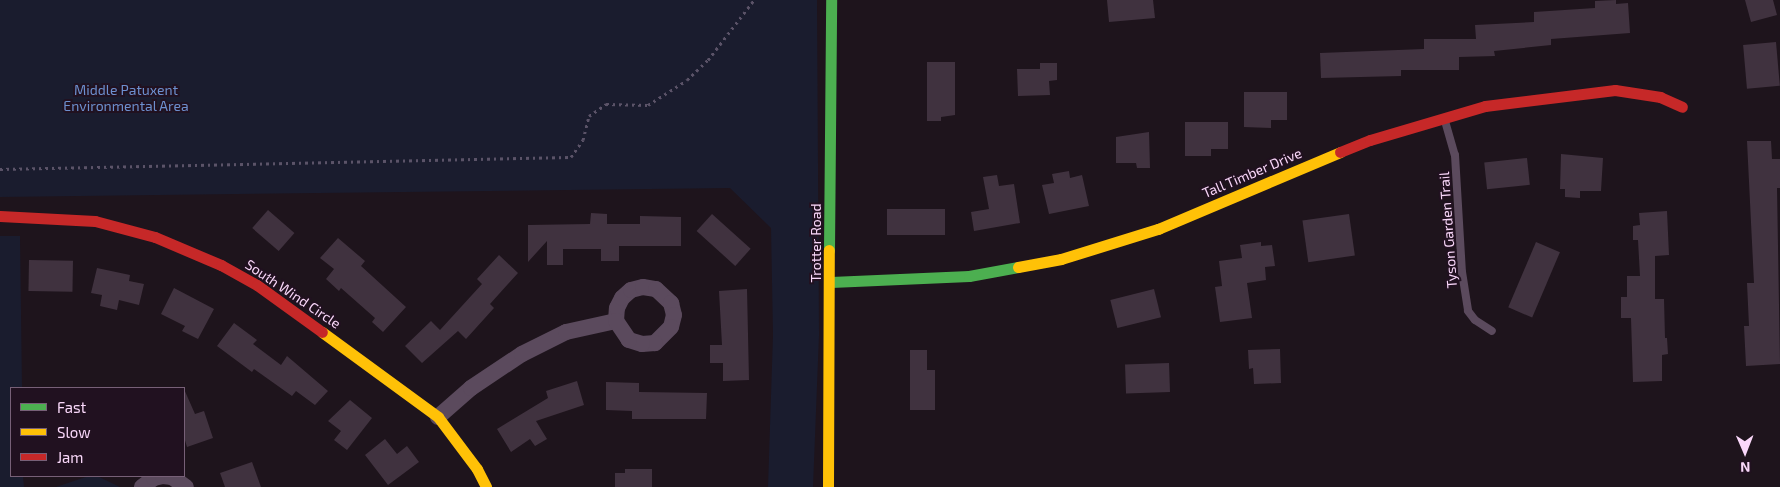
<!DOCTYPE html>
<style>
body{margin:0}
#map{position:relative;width:1780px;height:487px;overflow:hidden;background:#1e141c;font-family:"Exo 2",sans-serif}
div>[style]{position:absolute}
.green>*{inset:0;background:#1a1c2e}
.building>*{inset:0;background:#40323f;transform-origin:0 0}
.path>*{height:3px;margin-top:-1.5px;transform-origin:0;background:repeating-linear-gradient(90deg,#5b5368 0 2.5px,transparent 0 6.5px)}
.lane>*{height:8px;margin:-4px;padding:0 4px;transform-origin:4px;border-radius:4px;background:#5b4a5d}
.street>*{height:16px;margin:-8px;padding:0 8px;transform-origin:8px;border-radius:8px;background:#5b4a5d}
.fast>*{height:11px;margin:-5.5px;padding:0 5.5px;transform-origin:5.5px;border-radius:5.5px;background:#4caf50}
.slow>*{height:11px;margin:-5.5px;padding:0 5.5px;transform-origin:5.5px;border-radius:5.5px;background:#ffc107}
.jam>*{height:11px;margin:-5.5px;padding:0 5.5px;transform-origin:5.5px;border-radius:5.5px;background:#c62828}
span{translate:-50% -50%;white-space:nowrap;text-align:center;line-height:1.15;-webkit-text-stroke:4px #211120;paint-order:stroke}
.park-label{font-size:14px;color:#6d90cf}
.street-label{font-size:14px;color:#f9d7f9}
.legend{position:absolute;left:10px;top:387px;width:175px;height:90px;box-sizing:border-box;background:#211120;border:1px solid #776077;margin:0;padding:6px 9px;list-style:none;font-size:15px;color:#f9d7f9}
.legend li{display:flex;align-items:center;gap:10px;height:25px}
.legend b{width:25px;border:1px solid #776077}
.north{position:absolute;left:1720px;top:427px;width:50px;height:50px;-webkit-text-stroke:4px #211120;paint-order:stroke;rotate:179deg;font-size:14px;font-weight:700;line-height:20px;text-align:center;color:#f9d7f9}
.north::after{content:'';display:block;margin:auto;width:18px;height:22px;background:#f9d7f9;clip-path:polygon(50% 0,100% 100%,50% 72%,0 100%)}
</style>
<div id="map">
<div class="green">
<div style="clip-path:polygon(0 0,817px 0,819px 335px,813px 487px,768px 487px,773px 335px,771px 228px,730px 188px,0 197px)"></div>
<div style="clip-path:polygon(0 236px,20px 236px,22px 388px,11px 388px,11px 476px,23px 476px,24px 487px,0 487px)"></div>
<div style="clip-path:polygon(89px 476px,97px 476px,120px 487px,56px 487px)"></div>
</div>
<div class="building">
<div style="clip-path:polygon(1107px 0,1153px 0,1155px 18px,1109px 22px)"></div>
<div style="clip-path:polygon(1616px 0,1616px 4px,1628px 3px,1630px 33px,1551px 39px,1551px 45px,1494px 51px,1495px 56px,1459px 57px,1459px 70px,1401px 70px,1401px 76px,1321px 78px,1320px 53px,1424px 49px,1424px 39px,1476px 39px,1475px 25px,1534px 22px,1534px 12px,1595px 8px,1595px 1px)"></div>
<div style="clip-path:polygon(1745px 0,1773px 0,1777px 15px,1751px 22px)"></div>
<div style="left:1776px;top:42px;width:44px;height:33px;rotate:85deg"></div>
<div style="clip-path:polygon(927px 62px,955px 62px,955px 115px,941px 117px,941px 121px,927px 121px)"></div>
<div style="clip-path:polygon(1040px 63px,1057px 63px,1057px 80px,1049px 81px,1050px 95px,1018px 96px,1017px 69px,1040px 69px)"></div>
<div style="clip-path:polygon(1244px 92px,1287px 92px,1287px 120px,1271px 120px,1271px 128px,1244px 127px)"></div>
<div style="clip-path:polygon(1185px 122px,1228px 122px,1228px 149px,1211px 149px,1211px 156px,1185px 156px)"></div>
<div style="clip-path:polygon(1149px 132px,1150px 168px,1137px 168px,1136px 163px,1116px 163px,1116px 137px)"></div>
<div style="clip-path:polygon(1747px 141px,1771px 141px,1772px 159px,1780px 159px,1780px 188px,1777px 188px,1780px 364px,1746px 366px,1744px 326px,1749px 326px,1747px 283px,1754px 283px)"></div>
<div style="clip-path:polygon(1561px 154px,1603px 158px,1601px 191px,1580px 191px,1580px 198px,1565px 197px,1565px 189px,1560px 189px)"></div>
<div style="left:1527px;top:158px;width:27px;height:43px;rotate:84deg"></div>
<div style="clip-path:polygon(1069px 171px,1070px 178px,1082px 175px,1089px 206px,1049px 214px,1042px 185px,1054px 183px,1052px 174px)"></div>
<div style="clip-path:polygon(997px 175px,999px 186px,1014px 184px,1020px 223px,974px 231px,971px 212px,989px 209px,983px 177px)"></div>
<div style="left:945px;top:209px;width:26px;height:58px;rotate:90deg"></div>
<div style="left:268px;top:210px;width:35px;height:24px;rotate:41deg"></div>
<div style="clip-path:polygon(1667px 211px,1669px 255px,1655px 256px,1655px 299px,1664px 299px,1665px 338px,1667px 338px,1668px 354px,1662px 355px,1662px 381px,1633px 382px,1631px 318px,1621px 318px,1621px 297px,1627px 297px,1627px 276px,1640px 276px,1638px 240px,1633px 240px,1633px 226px,1640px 225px,1639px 213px)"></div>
<div style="clip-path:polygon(591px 213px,607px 214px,607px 224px,640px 224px,640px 216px,681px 217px,681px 246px,619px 246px,619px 261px,601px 261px,601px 249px,563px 249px,563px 265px,547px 265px,547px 241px,528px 262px,528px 225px,590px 224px)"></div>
<div style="left:712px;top:214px;width:52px;height:23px;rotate:42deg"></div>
<div style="left:1349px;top:214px;width:42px;height:47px;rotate:82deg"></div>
<div style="clip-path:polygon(338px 238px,365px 261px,361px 266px,406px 307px,383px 332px,372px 322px,375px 318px,341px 288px,339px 291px,326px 279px,334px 269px,320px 258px)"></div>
<div style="clip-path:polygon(1261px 242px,1261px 246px,1272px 245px,1275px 266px,1265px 267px,1266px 280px,1247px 283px,1252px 318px,1220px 322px,1215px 287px,1222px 286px,1219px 261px,1242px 258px,1240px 245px)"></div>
<div style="left:1536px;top:242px;width:26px;height:71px;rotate:23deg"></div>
<div style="clip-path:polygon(499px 255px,518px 273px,490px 304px,494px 308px,466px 339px,458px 331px,422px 363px,405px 346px,431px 321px,440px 330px,482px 284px,477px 279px)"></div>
<div style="left:29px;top:260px;width:44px;height:31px;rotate:1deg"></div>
<div style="clip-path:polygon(97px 268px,130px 275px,129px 281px,144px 284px,139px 305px,119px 300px,117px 310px,100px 306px,102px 295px,91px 293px)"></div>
<div style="clip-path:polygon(174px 288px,214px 309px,198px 339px,182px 331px,185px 326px,161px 314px)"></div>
<div style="clip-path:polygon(747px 289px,749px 380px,723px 381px,723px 363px,710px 363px,710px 345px,722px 345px,719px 291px)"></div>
<div style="left:1154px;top:289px;width:29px;height:45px;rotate:76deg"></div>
<div style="clip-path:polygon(234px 323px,257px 340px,253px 344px,281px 365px,287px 356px,328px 391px,315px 405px,296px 391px,292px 396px,254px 369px,252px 372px,217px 346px)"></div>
<div style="clip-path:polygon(1280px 349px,1281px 383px,1254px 384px,1253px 368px,1249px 369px,1248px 350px)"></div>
<div style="clip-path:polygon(910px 350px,927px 350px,927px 370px,935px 370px,935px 410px,910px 410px)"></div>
<div style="left:1169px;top:363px;width:29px;height:44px;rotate:88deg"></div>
<div style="clip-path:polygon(577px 381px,584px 405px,536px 421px,547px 439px,535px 446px,530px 439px,511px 452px,497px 429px,548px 398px,546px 391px)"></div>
<div style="clip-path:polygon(606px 382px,639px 383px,639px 392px,707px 393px,706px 419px,632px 419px,632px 411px,606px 410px)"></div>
<div style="clip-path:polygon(184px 389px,195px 414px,204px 411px,213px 438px,187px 447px,184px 437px)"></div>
<div style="clip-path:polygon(350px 400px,372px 418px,347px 450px,334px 440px,341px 431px,328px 421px)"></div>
<div style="clip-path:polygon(385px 439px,397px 454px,407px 446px,419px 462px,388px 485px,365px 455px)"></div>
<div style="clip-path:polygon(252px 462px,261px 487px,225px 487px,220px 473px)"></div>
<div style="clip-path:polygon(625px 469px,652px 469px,652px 487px,615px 487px,615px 473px,625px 473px)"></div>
</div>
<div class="path">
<div style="left:0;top:169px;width:571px;rotate:-1.2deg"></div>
<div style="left:571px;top:157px;width:21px;rotate:-55deg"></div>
<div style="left:583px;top:140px;width:25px;rotate:-76deg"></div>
<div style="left:589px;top:116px;width:21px;rotate:-35deg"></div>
<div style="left:606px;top:104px;width:42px;rotate:1.4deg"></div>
<div style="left:648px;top:105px;width:46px;rotate:-32.7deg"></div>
<div style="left:687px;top:80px;width:29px;rotate:-44deg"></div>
<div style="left:708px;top:60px;width:76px;rotate:-52.5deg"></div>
</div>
<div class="lane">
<div style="left:1445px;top:121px;width:35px;rotate:74deg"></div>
<div style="left:1455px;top:155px;width:117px;rotate:86.6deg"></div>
<div style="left:1462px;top:272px;width:39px;rotate:81deg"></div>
<div style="left:1468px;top:311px;width:11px;rotate:52deg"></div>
<div style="left:1475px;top:320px;width:20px;rotate:33deg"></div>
</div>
<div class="street">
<div style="left:438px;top:417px;width:44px;rotate:-41.3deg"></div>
<div style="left:471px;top:388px;width:61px;rotate:-33.7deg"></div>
<div style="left:522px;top:354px;width:49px;rotate:-26.6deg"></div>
<div style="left:566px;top:332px;width:51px;rotate:-12.4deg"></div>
<div style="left:616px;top:321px;width:13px;rotate:-86deg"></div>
<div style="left:617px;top:308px;width:11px;rotate:-63deg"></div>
<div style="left:622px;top:298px;width:12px;rotate:-42deg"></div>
<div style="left:631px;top:290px;width:12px;rotate:-14deg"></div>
<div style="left:643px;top:287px;width:13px;rotate:9deg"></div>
<div style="left:656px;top:289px;width:21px;rotate:43deg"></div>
<div style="left:671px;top:303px;width:12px;rotate:76deg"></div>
<div style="left:674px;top:315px;width:12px;rotate:104deg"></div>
<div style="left:671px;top:327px;width:23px;rotate:135deg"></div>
<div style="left:655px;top:343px;width:13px;rotate:176deg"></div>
<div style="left:642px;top:344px;width:14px;rotate:-163deg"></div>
<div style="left:629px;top:340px;width:23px;rotate:-124deg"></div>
<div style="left:142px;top:487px;width:15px;rotate:-37deg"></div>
<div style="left:154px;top:478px;width:9px;rotate:-13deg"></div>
<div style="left:163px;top:476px;width:9px;rotate:6deg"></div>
<div style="left:172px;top:477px;width:17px;rotate:36deg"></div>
</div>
<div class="fast">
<div style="left:829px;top:250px;width:250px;rotate:-89.5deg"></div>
<div style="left:831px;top:282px;width:138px;rotate:-2.5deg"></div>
<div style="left:969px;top:276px;width:50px;rotate:-10.4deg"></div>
</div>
<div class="slow">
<div style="left:1018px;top:267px;width:44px;rotate:-10.5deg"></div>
<div style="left:1061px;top:259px;width:102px;rotate:-17.2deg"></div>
<div style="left:1158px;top:229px;width:198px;rotate:-22.9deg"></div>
<div style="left:322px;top:332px;width:144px;rotate:36.2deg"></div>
<div style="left:438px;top:417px;width:65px;rotate:53.1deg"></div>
<div style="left:477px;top:469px;width:20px;rotate:63deg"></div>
<div style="left:828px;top:487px;width:237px;rotate:-89.8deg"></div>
</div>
<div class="jam">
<div style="left:1340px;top:152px;width:32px;rotate:-22deg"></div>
<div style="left:1370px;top:140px;width:120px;rotate:-16.5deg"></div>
<div style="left:1485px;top:106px;width:131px;rotate:-7deg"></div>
<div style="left:1615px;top:90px;width:46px;rotate:8.8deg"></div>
<div style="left:1660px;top:97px;width:24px;rotate:24deg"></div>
<div style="left:0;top:216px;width:95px;rotate:3deg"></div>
<div style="left:95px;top:221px;width:62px;rotate:14.9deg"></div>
<div style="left:155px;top:237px;width:72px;rotate:23deg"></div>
<div style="left:221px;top:265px;width:41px;rotate:29.1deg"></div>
<div style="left:257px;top:285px;width:80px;rotate:35.9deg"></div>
</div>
<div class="park-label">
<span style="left:126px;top:98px">Middle Patuxent<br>Environmental Area</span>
</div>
<div class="street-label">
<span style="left:1252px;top:173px;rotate:-23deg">Tall Timber Drive</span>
<span style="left:1448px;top:230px;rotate:-94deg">Tyson Garden Trail</span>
<span style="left:816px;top:243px;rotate:-90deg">Trotter Road</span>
<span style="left:293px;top:294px;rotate:34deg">South Wind Circle</span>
</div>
<ul class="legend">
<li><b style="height:6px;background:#4caf50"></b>Fast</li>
<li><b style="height:6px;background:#ffc107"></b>Slow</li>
<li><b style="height:6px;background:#c62828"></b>Jam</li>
</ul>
<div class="north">N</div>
</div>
